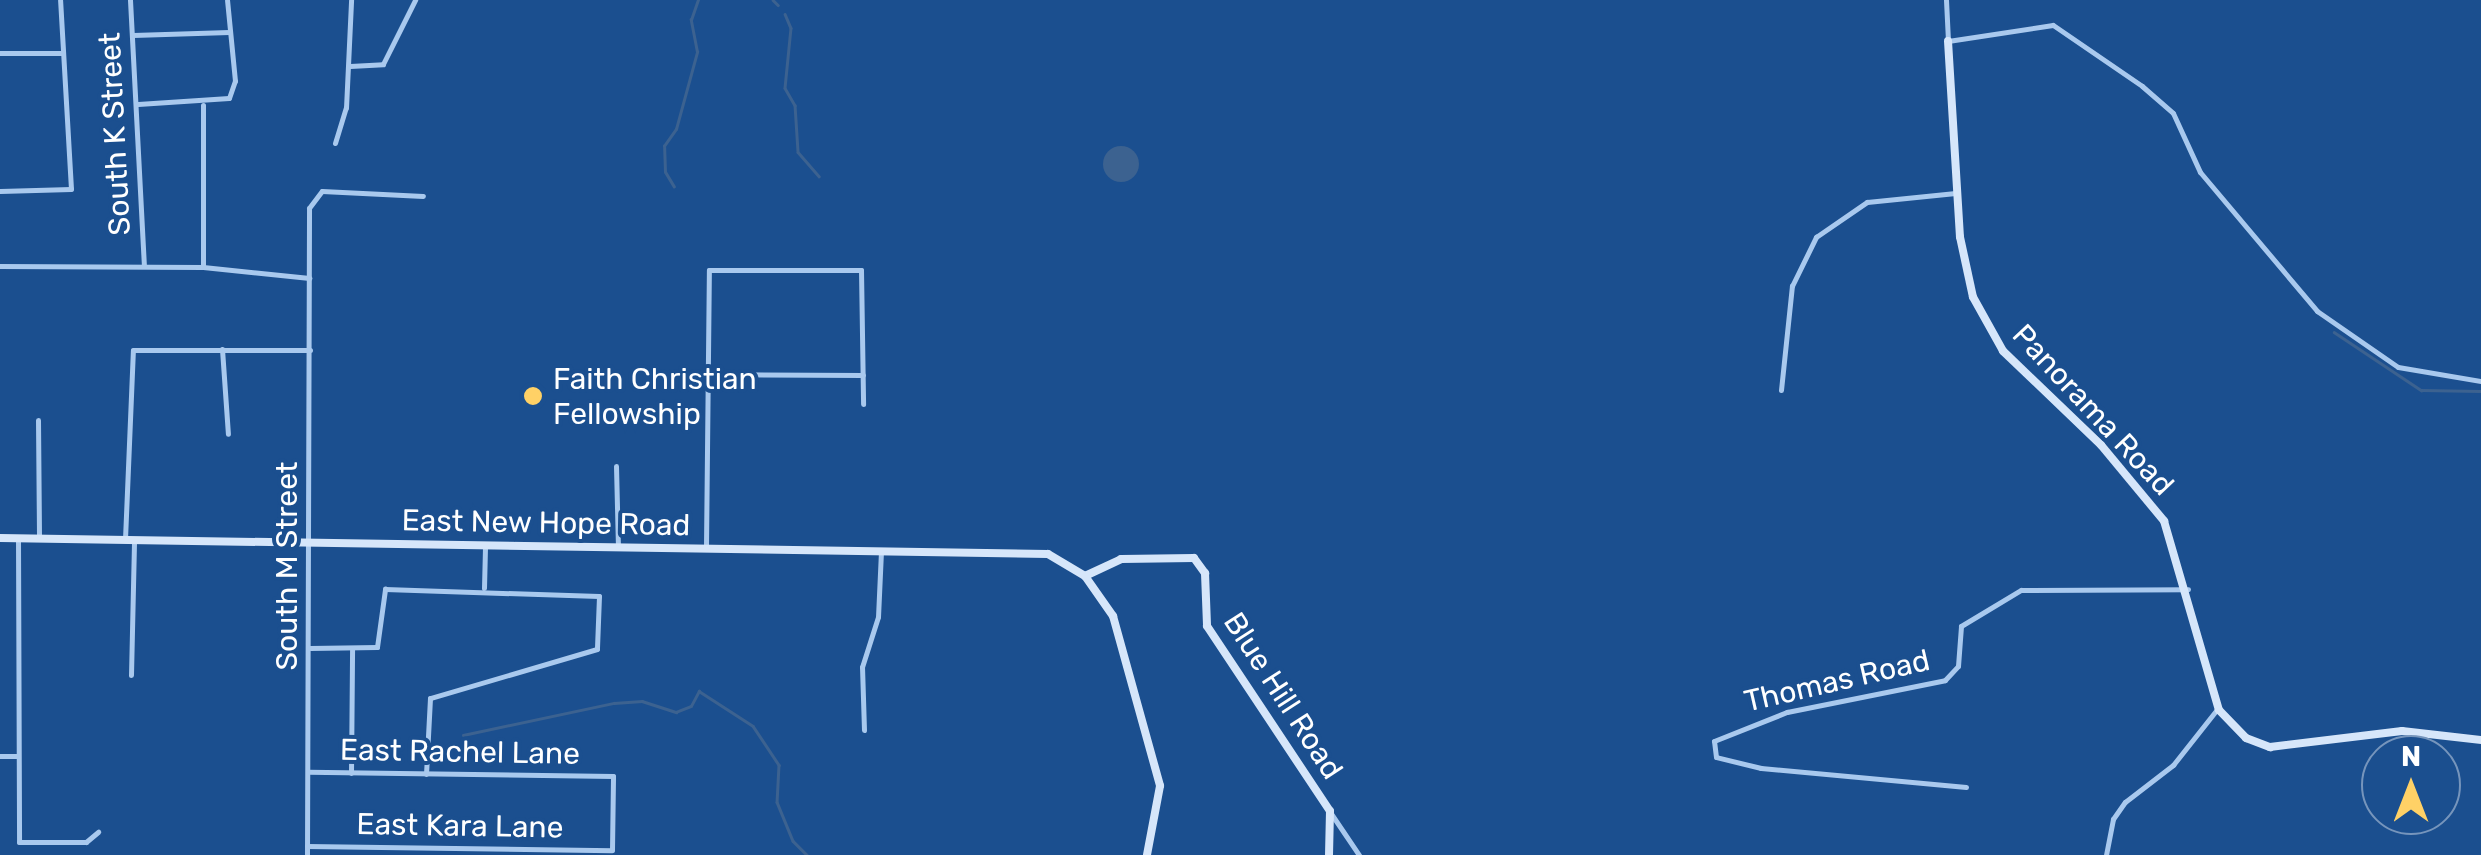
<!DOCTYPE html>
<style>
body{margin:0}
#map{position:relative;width:2481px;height:855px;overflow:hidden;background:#1b4f8f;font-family:Rubik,sans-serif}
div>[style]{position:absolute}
.water>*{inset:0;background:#3c6290}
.round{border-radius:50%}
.stream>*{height:2.5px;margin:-1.25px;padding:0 1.25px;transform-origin:1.25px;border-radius:1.25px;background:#3c6290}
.street>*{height:5px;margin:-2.5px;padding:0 2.5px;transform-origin:2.5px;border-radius:2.5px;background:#a9c9ee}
.secondary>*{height:8px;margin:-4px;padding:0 4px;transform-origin:4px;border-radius:4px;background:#d6e6fa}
.dots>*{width:28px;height:28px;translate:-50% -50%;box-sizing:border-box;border:5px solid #1b4f8f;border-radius:50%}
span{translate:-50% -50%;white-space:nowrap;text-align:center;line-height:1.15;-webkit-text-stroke:8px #1b4f8f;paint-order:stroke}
.street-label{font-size:30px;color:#fff}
.poi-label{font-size:30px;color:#fff}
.left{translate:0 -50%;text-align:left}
.north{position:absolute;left:2361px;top:735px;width:100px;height:100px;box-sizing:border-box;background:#1b4f8f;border:2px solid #7695bc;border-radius:50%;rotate:0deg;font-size:28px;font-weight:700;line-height:40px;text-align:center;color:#fff}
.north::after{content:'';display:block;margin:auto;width:35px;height:45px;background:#ffd166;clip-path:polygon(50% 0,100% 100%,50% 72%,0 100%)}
</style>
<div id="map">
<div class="water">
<div class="round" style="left:1103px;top:146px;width:36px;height:36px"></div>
</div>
<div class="stream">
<div style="left:773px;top:0;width:7px;rotate:45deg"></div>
<div style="left:785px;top:14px;width:15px;rotate:67deg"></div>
<div style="left:791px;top:28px;width:60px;rotate:95.7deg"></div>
<div style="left:785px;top:88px;width:20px;rotate:60deg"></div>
<div style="left:795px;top:105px;width:47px;rotate:86.3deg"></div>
<div style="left:798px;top:152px;width:32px;rotate:49deg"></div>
<div style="left:674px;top:187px;width:17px;rotate:-121deg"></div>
<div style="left:665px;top:172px;width:26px;rotate:-92deg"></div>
<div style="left:664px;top:146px;width:21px;rotate:-55deg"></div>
<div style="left:676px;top:129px;width:80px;rotate:-74.7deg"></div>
<div style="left:697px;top:52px;width:33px;rotate:-101deg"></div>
<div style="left:691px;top:20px;width:21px;rotate:-71deg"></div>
<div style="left:2334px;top:332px;width:105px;rotate:33.7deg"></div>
<div style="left:2421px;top:390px;width:60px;rotate:1deg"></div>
<div style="left:463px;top:735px;width:154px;rotate:-12deg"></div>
<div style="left:614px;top:703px;width:28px;rotate:-4deg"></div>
<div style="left:642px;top:701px;width:36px;rotate:18deg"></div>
<div style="left:676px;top:712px;width:16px;rotate:-22deg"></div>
<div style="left:691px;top:706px;width:17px;rotate:-62deg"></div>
<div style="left:699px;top:691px;width:64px;rotate:32.9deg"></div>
<div style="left:753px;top:726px;width:47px;rotate:56.3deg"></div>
<div style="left:779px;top:765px;width:37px;rotate:93deg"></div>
<div style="left:777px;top:802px;width:42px;rotate:67.7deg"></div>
<div style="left:793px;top:841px;width:20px;rotate:45deg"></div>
</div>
<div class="street">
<div style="left:130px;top:0;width:266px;rotate:87deg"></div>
<div style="left:1946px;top:0;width:41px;rotate:87.2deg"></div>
<div style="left:1948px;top:41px;width:106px;rotate:-8.7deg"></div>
<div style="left:2053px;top:25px;width:108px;rotate:34.4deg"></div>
<div style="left:2142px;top:86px;width:41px;rotate:41.1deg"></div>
<div style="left:2173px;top:113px;width:65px;rotate:65.4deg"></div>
<div style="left:2200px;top:172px;width:182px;rotate:49.9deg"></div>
<div style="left:2317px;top:311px;width:98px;rotate:34.7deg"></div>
<div style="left:2398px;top:367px;width:84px;rotate:9.6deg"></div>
<div style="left:133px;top:35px;width:96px;rotate:-1.8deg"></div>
<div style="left:0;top:53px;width:63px"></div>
<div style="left:350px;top:66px;width:33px;rotate:-3deg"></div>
<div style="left:383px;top:64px;width:72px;rotate:-63.4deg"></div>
<div style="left:138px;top:104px;width:91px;rotate:-3.8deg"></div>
<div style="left:229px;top:98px;width:18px;rotate:-71deg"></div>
<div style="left:235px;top:81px;width:81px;rotate:-95.6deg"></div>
<div style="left:203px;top:105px;width:162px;rotate:90deg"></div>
<div style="left:335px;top:143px;width:37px;rotate:-73deg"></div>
<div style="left:346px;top:108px;width:108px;rotate:-87.3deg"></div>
<div style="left:0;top:191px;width:71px;rotate:-1.6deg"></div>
<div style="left:71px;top:189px;width:189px;rotate:-93.3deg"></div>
<div style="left:0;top:266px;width:203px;rotate:0.3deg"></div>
<div style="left:203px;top:267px;width:107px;rotate:5.9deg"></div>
<div style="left:222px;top:349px;width:85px;rotate:86deg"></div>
<div style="left:706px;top:374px;width:157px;rotate:0.4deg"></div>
<div style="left:1781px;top:390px;width:105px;rotate:-84deg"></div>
<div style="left:1792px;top:286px;width:55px;rotate:-63.9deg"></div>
<div style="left:1816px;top:237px;width:62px;rotate:-34.5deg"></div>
<div style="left:1867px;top:202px;width:89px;rotate:-5.8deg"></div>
<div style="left:38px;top:420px;width:117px;rotate:89.5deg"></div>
<div style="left:616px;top:466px;width:81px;rotate:88.6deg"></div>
<div style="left:18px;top:538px;width:304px;rotate:89.8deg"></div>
<div style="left:19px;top:842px;width:67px"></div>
<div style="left:86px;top:842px;width:16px;rotate:-40deg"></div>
<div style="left:125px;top:539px;width:189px;rotate:-87.6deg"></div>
<div style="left:133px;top:350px;width:177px"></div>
<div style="left:706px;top:547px;width:277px;rotate:-89.4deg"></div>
<div style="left:709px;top:270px;width:152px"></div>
<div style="left:861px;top:270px;width:134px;rotate:89.1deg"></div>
<div style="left:484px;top:588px;width:42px;rotate:-88.6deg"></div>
<div style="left:310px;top:648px;width:67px;rotate:-0.9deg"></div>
<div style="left:377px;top:647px;width:59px;rotate:-82.1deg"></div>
<div style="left:385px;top:589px;width:214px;rotate:1.9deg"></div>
<div style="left:599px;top:596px;width:53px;rotate:92.2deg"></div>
<div style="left:597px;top:649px;width:174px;rotate:163.6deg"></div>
<div style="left:430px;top:698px;width:76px;rotate:93deg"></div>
<div style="left:131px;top:675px;width:133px;rotate:-88.7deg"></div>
<div style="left:864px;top:730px;width:63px;rotate:-91.8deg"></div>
<div style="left:862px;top:667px;width:52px;rotate:-72.3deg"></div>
<div style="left:878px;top:617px;width:65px;rotate:-87.4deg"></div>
<div style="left:0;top:756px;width:17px"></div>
<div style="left:351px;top:773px;width:124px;rotate:-89.5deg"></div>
<div style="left:1966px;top:787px;width:206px;rotate:-174.7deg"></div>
<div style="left:1761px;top:768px;width:46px;rotate:-166.3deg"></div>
<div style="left:1716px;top:757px;width:16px;rotate:-97deg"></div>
<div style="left:1714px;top:741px;width:79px;rotate:-21.7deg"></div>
<div style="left:1787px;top:712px;width:161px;rotate:-11.4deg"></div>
<div style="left:1945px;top:680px;width:19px;rotate:-47deg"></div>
<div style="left:1958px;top:666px;width:40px;rotate:-85.7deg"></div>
<div style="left:1961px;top:626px;width:70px;rotate:-31deg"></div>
<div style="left:2021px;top:590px;width:167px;rotate:-0.3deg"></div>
<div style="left:1330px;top:812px;width:52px;rotate:56deg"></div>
<div style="left:307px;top:846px;width:305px;rotate:0.8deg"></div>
<div style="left:612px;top:850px;width:74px;rotate:-89.2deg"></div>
<div style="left:613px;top:776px;width:305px;rotate:-179.2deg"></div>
<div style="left:307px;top:855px;width:647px;rotate:-89.82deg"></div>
<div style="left:309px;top:208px;width:21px;rotate:-53deg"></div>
<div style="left:322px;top:191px;width:101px;rotate:2.8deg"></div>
<div style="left:2106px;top:855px;width:37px;rotate:-79deg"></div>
<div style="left:2113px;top:819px;width:21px;rotate:-55deg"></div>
<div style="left:2125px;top:802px;width:61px;rotate:-37.6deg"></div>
<div style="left:2173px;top:765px;width:73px;rotate:-51.7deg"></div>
</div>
<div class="secondary">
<div style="left:1948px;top:41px;width:196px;rotate:86.5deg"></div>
<div style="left:1960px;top:237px;width:61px;rotate:77.8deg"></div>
<div style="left:1973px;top:297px;width:62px;rotate:60.9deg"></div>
<div style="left:2003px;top:351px;width:136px;rotate:43.8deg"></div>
<div style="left:2101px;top:445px;width:99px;rotate:50.3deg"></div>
<div style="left:2164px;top:521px;width:197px;rotate:73.8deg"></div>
<div style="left:2219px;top:710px;width:39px;rotate:46deg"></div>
<div style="left:2246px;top:738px;width:26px;rotate:21deg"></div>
<div style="left:2270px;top:747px;width:133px;rotate:-6.9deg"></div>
<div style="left:2402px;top:731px;width:80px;rotate:6.5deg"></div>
<div style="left:0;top:538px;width:1048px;rotate:0.87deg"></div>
<div style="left:1048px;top:554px;width:43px;rotate:30.7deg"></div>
<div style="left:1085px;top:576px;width:49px;rotate:55deg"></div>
<div style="left:1113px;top:616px;width:176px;rotate:74.5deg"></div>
<div style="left:1160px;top:786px;width:70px;rotate:100.7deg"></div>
<div style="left:1085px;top:576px;width:40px;rotate:-25deg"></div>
<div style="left:1121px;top:559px;width:73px;rotate:-0.8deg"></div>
<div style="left:1194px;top:558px;width:19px;rotate:54deg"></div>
<div style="left:1205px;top:573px;width:53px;rotate:87.8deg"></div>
<div style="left:1207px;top:626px;width:222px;rotate:56.4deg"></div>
<div style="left:1330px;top:811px;width:44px;rotate:91.3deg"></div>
</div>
<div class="dots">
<div style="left:533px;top:396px;background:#ffd166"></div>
</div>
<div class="street-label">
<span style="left:115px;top:134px;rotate:-93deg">South K Street</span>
<span style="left:2093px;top:410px;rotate:47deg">Panorama Road</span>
<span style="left:546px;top:523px;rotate:1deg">East New Hope Road</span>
<span style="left:287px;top:566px;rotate:-90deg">South M Street</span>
<span style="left:1837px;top:681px;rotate:-13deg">Thomas Road</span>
<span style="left:1283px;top:696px;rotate:57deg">Blue Hill Road</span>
<span style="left:460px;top:752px;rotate:1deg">East Rachel Lane</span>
<span style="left:460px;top:826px;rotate:1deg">East Kara Lane</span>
</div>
<div class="poi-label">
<span class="left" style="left:553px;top:396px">Faith Christian<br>Fellowship</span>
</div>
<div class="north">N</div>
</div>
